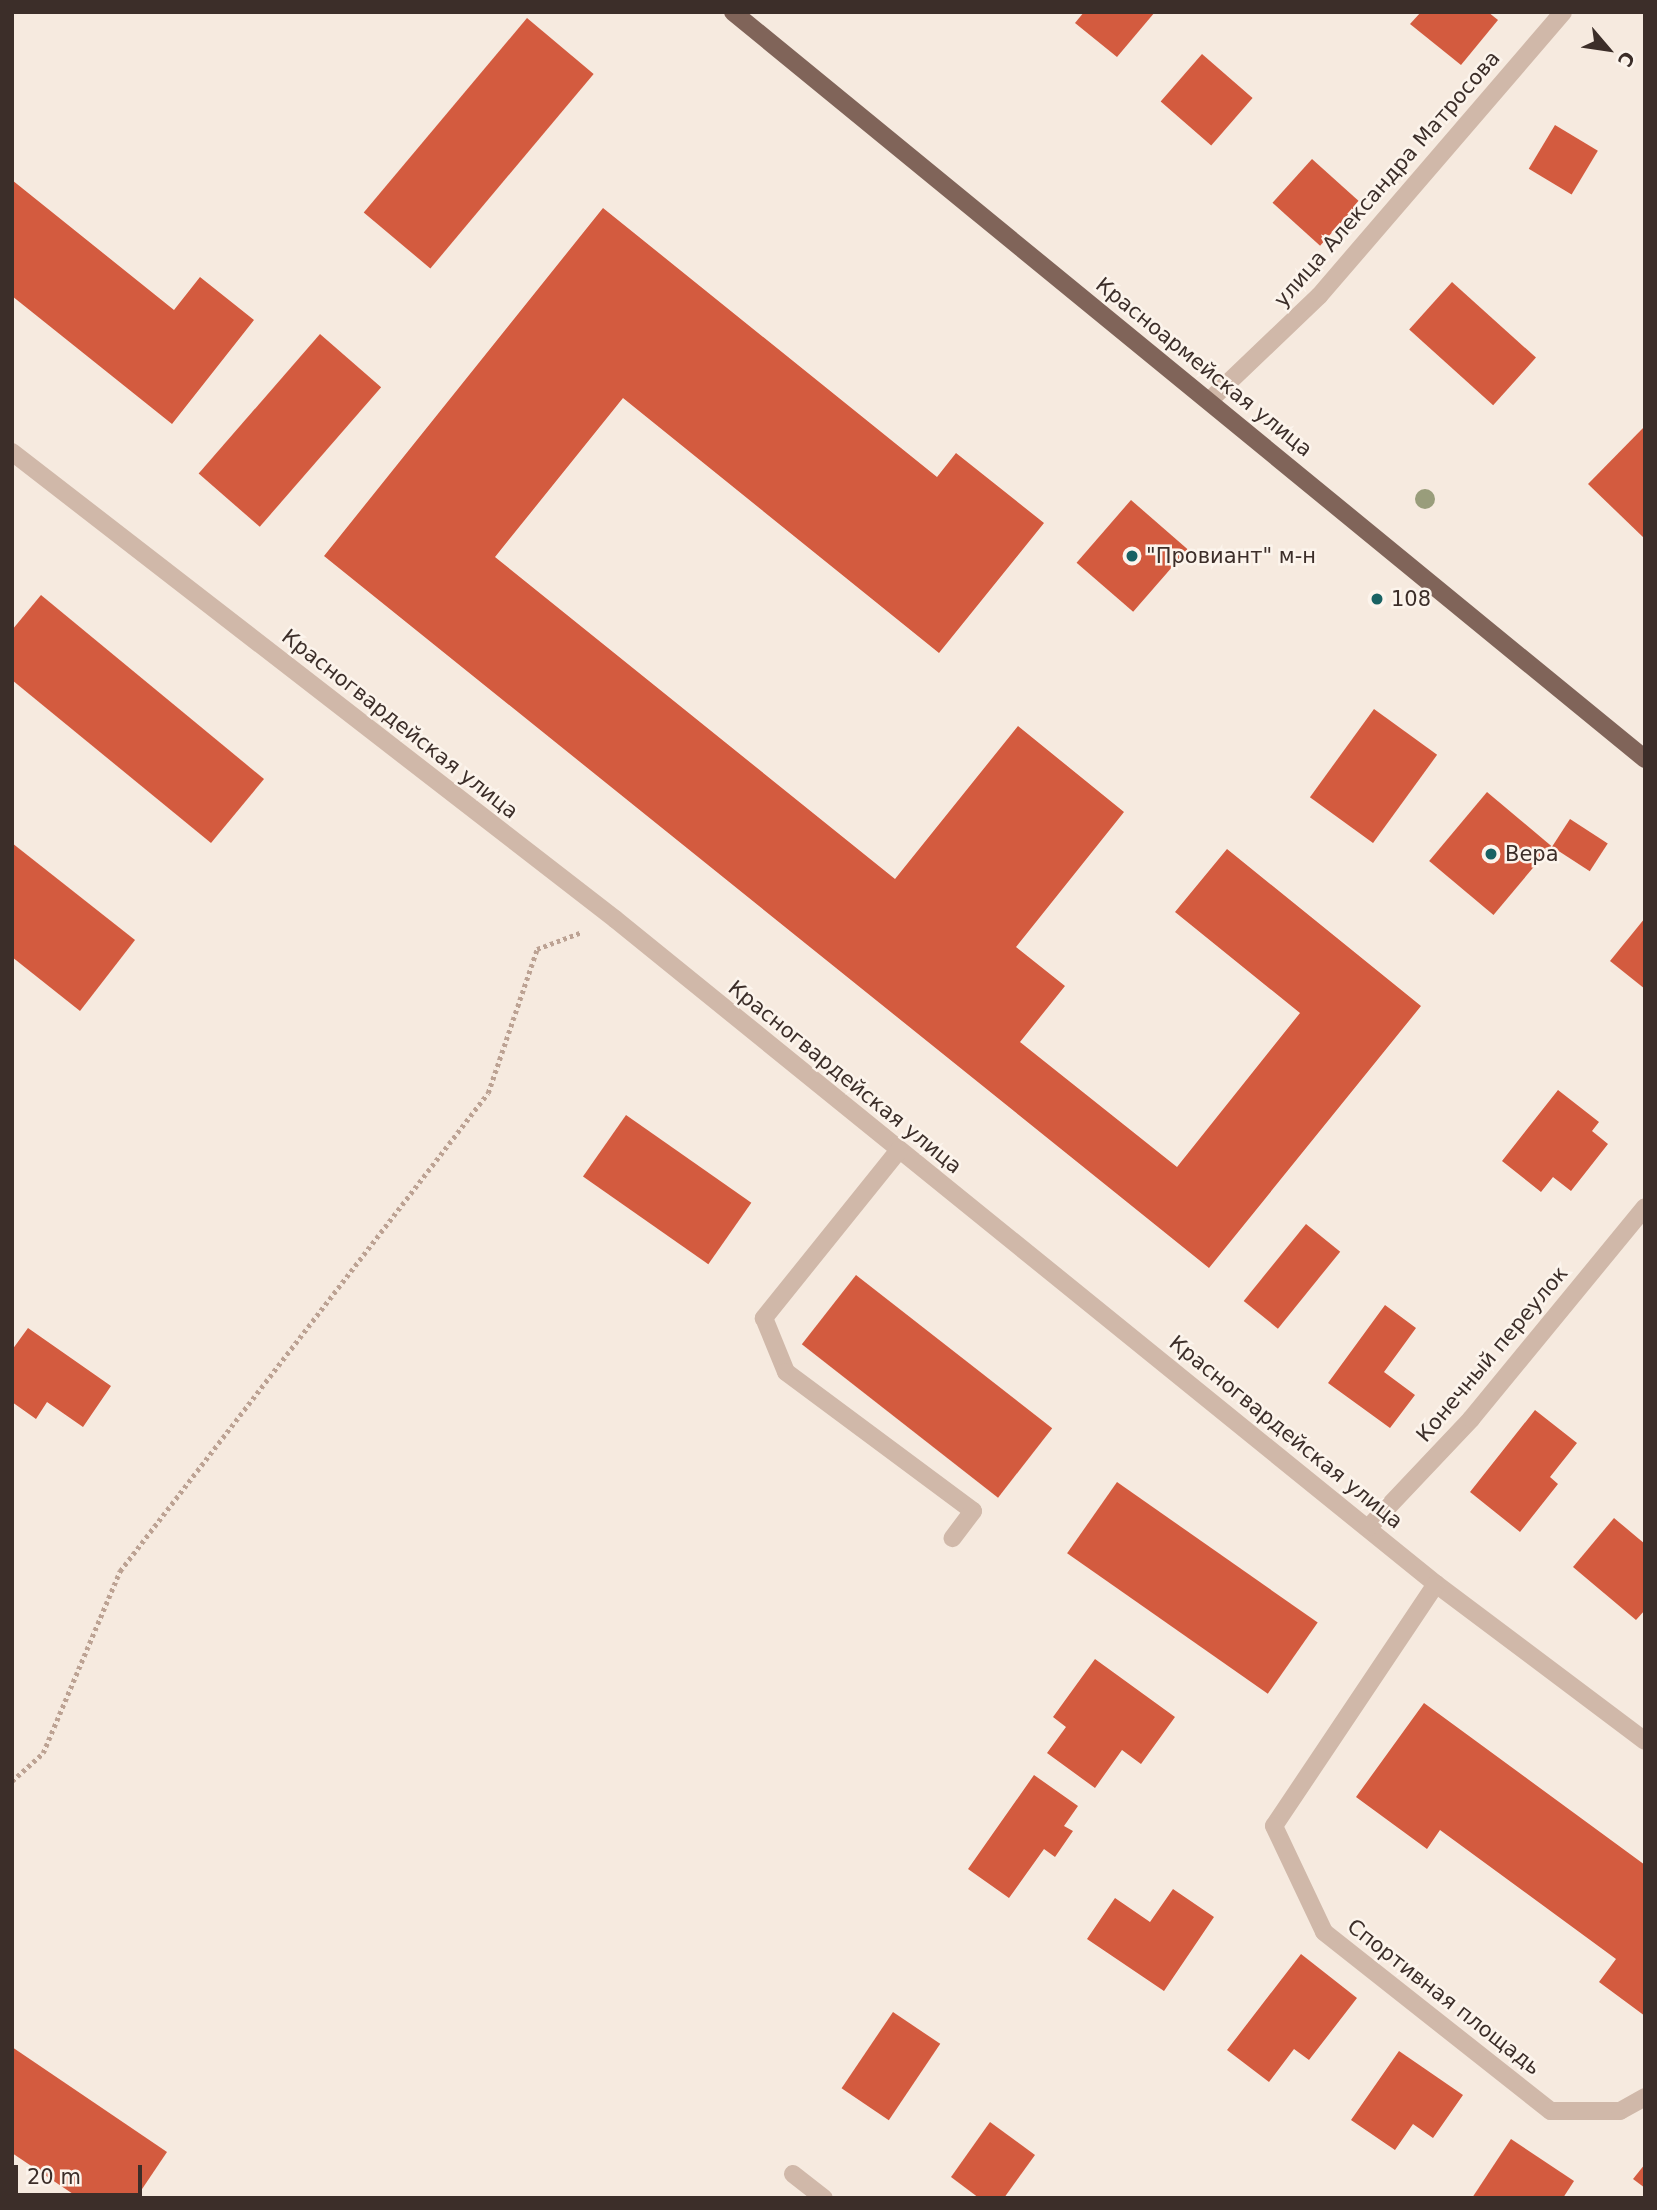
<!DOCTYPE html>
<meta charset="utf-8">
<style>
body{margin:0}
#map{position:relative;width:1657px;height:2210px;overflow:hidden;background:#f6eadf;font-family:"DejaVu Sans",sans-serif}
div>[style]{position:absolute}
.building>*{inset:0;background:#d35b3f;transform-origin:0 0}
.path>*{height:4.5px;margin-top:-2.25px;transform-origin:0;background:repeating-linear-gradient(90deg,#bca293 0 3.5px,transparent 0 7px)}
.minor>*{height:18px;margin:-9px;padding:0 9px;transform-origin:9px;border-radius:9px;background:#d0b8a9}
.major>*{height:18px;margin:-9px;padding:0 9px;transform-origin:9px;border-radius:9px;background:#806459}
.trees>*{width:20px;height:20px;margin:-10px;border-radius:50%;background:#999d7b}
.dots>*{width:19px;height:19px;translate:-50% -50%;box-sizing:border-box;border:4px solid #fcf4ec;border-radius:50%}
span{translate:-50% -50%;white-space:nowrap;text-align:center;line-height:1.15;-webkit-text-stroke:5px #fcf4ec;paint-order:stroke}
.street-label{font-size:21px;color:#3c2e29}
.poi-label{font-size:21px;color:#3c2e29}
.left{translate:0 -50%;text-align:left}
.frame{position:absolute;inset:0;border:14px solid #3c2e29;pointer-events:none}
.north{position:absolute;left:1573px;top:14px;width:70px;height:70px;-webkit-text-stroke:5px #fcf4ec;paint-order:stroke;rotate:119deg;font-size:19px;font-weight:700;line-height:28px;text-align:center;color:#3c2e29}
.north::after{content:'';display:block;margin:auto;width:24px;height:32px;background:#3c2e29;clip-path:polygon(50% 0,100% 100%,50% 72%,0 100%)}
.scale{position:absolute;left:14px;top:2165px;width:128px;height:32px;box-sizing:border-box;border:4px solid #3c2e29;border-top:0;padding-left:9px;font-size:21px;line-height:24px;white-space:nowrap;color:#3c2e29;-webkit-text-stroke:5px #fcf4ec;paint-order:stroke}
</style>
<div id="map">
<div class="building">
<div style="clip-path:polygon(1084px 12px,1155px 12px,1117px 57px,1075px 23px)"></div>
<div style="clip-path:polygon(1421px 12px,1488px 12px,1498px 20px,1461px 65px,1410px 24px)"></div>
<div style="left:527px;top:18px;width:87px;height:254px;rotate:40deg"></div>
<div style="left:1202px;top:54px;width:67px;height:63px;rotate:41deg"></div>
<div style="left:1555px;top:125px;width:50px;height:51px;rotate:31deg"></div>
<div style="left:1312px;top:159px;width:64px;height:59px;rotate:42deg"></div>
<div style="clip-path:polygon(12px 180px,174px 310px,200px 277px,254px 320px,172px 424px,12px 296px)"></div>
<div style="clip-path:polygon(603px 208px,937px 477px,956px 453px,1044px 523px,939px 653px,623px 398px,495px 557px,895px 879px,1018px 726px,1124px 812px,1016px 947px,1065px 986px,1020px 1042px,1177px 1167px,1300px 1013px,1175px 912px,1227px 849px,1421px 1006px,1209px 1268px,324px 556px)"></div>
<div style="left:1452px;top:282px;width:113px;height:64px;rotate:42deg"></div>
<div style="left:320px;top:334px;width:81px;height:185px;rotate:41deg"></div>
<div style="clip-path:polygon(1645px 426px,1645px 539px,1588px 484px)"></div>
<div style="left:1131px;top:500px;width:75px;height:83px;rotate:41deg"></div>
<div style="clip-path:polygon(41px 595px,264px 779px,211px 843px,12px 680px,12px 630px)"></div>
<div style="left:1374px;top:709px;width:78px;height:109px;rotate:36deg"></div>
<div style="left:1487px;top:792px;width:84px;height:90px;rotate:40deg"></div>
<div style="left:1570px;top:819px;width:45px;height:33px;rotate:33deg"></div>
<div style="clip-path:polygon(12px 843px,135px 940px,80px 1011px,12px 957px)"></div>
<div style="clip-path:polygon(1645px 918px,1645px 989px,1610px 961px)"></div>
<div style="clip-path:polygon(1558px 1090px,1599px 1122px,1592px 1131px,1608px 1144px,1571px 1191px,1553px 1177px,1541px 1192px,1502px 1161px)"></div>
<div style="left:626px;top:1115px;width:153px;height:75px;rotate:35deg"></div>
<div style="left:1306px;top:1224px;width:44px;height:99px;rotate:39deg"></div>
<div style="left:856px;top:1275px;width:249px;height:88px;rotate:38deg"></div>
<div style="clip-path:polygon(1385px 1305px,1416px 1328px,1384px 1372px,1415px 1395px,1390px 1428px,1328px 1383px)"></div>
<div style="clip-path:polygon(28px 1328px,111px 1386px,83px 1427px,47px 1402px,36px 1419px,12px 1402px,12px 1350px)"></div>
<div style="clip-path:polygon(1535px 1410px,1577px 1443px,1550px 1477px,1558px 1484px,1520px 1532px,1470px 1492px)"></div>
<div style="left:1117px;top:1482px;width:245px;height:87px;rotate:35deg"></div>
<div style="clip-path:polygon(1614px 1518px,1645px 1544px,1645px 1610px,1636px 1620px,1573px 1567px)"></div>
<div style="clip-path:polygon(1095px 1659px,1175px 1717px,1141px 1764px,1122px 1750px,1095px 1788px,1047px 1753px,1066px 1727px,1053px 1717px)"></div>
<div style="clip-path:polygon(1424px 1703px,1645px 1865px,1645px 2016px,1599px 1982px,1616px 1959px,1440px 1830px,1427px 1849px,1356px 1797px)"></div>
<div style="clip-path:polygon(1034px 1775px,1078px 1806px,1064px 1826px,1073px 1831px,1055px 1857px,1044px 1849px,1009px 1898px,968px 1869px)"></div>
<div style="clip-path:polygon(1173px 1889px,1214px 1917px,1164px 1991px,1087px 1939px,1115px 1898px,1150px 1922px)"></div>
<div style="clip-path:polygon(1301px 1954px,1357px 1998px,1309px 2060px,1294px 2049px,1269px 2082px,1227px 2050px)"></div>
<div style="left:893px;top:2012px;width:57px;height:92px;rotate:34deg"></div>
<div style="clip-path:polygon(12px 2047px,167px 2152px,136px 2198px,79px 2198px,12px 2153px)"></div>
<div style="clip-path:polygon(1399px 2051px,1463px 2095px,1433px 2138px,1413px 2124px,1395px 2150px,1351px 2120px)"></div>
<div style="clip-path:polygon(990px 2122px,1035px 2155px,1004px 2198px,979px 2198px,951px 2177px)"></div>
<div style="clip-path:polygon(1511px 2139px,1574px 2181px,1563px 2198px,1472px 2198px)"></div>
<div style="clip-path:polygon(1645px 2164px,1645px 2188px,1633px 2179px)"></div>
</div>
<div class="path">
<div style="left:12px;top:1781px;width:42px;rotate:-42.1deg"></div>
<div style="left:43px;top:1753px;width:198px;rotate:-67.1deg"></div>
<div style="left:120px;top:1571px;width:603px;rotate:-52.41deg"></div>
<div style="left:488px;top:1093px;width:152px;rotate:-71.2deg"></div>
<div style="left:537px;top:949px;width:48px;rotate:-20.7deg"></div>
</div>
<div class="minor">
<div style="left:1209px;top:401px;width:152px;rotate:-43.7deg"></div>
<div style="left:1319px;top:296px;width:374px;rotate:-49.3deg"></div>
<div style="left:12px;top:452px;width:763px;rotate:37.76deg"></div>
<div style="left:615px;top:919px;width:1057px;rotate:39.01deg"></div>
<div style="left:1436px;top:1584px;width:261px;rotate:36.9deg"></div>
<div style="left:899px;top:1150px;width:216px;rotate:128.8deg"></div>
<div style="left:764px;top:1318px;width:58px;rotate:67.8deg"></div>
<div style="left:786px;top:1372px;width:233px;rotate:36.6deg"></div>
<div style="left:973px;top:1511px;width:34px;rotate:127deg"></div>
<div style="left:1369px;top:1527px;width:149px;rotate:-46.6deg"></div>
<div style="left:1471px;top:1419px;width:274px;rotate:-50.6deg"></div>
<div style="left:1436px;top:1584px;width:291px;rotate:123.8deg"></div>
<div style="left:1274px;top:1826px;width:117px;rotate:64.7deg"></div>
<div style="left:1324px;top:1932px;width:289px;rotate:38.3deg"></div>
<div style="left:1551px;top:2111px;width:69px"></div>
<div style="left:1620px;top:2111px;width:29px;rotate:-29deg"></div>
<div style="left:793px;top:2174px;width:39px;rotate:38deg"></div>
</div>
<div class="major">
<div style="left:733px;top:12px;width:1179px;rotate:39.32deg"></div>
</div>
<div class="trees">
<div style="left:1425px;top:499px"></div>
</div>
<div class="dots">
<div style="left:1132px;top:556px;background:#196263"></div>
<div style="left:1377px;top:599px;background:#196263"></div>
<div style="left:1491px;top:854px;background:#196263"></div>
</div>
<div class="street-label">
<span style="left:1387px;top:179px;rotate:-49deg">улица Александра Матросова</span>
<span style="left:1204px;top:367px;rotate:39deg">Красноармейская улица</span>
<span style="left:400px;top:724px;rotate:38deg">Красногвардейская улица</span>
<span style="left:845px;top:1077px;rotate:39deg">Красногвардейская улица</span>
<span style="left:1492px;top:1354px;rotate:-50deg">Конечный переулок</span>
<span style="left:1286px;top:1432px;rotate:39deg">Красногвардейская улица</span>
<span style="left:1444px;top:1997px;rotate:38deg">Спортивная площадь</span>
</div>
<div class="poi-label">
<span class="left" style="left:1146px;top:556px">"Провиант" м-н</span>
<span class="left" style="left:1391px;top:599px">108</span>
<span class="left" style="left:1505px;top:854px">Вера</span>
</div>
<div class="frame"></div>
<div class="north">С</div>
<div class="scale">20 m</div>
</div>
